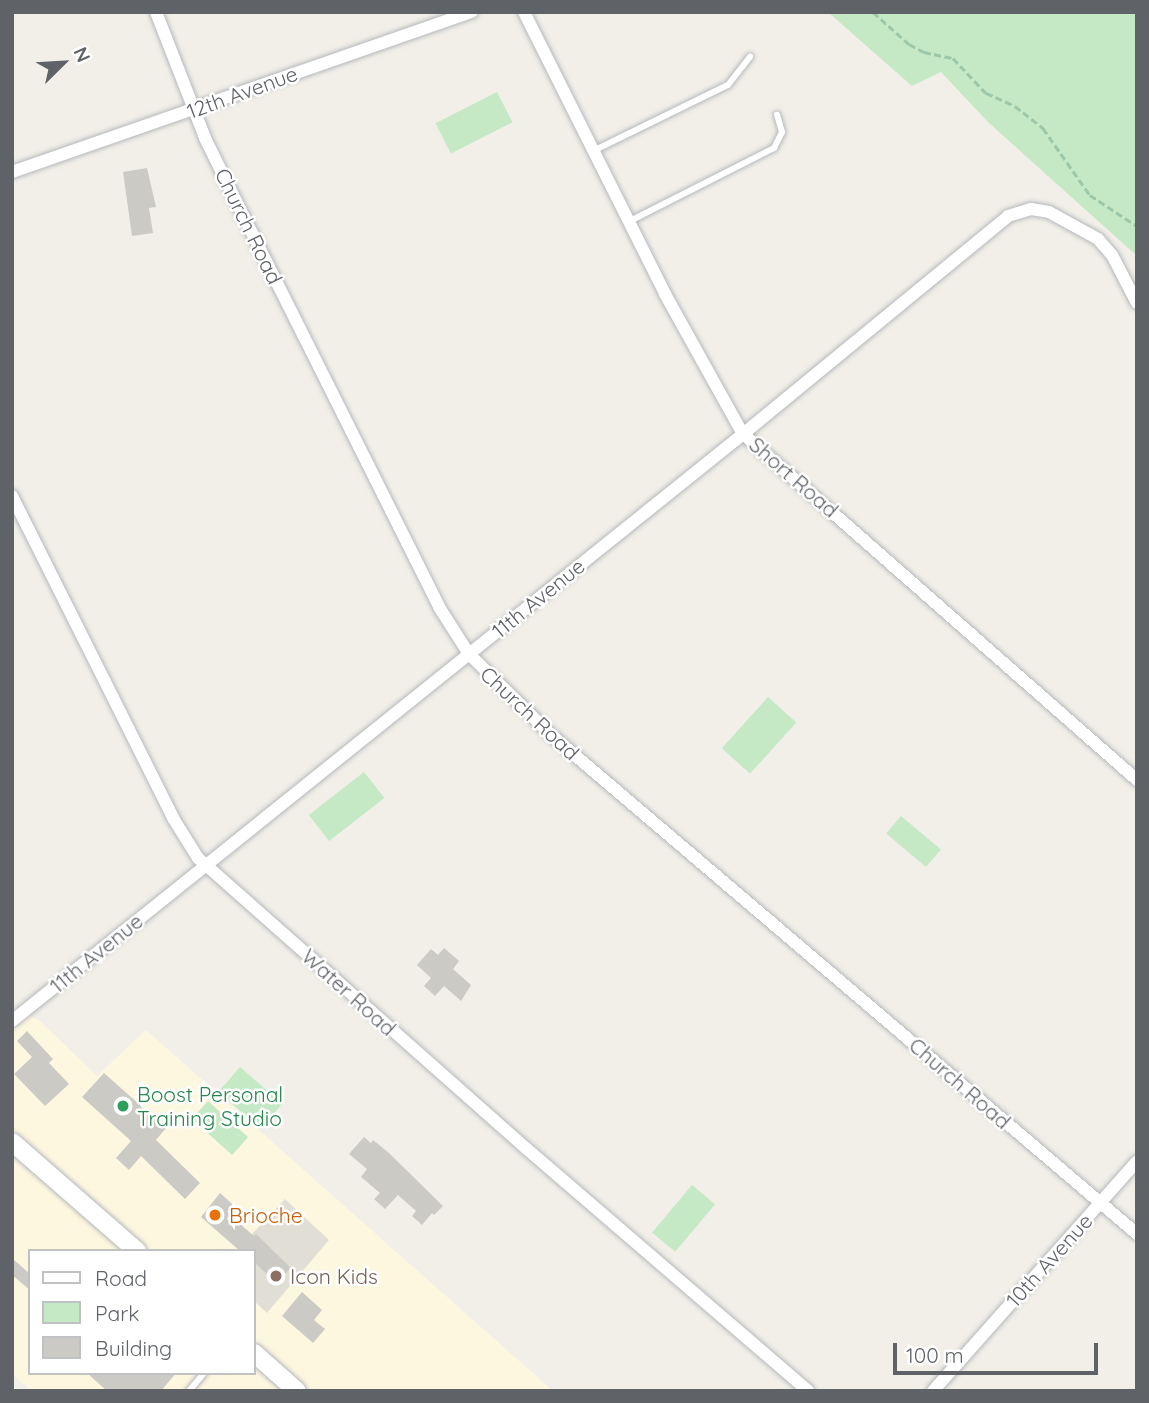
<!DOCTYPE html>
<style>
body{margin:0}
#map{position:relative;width:1149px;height:1403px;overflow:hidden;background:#f1efe8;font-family:Quicksand,sans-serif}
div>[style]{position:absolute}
.commercial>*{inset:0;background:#fef7e0}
.education>*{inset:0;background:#e1ded6}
.green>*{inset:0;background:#c5e8c5;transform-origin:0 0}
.building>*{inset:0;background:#cccac5}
.path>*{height:2.5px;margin-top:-1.25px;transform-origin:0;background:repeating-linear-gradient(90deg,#9cc7a9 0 7px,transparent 0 10.5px)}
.roads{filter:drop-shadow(0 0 2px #b5b8bc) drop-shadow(0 0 2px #b5b8bc)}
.lane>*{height:6px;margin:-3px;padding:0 3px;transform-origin:3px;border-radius:3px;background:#fff}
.street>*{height:12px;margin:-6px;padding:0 6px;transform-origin:6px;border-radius:6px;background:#fff}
.secondary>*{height:18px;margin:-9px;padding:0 9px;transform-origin:9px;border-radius:9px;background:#fff}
.dots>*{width:19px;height:19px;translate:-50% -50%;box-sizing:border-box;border:4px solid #fff;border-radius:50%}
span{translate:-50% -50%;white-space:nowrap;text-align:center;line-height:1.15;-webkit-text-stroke:5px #fff;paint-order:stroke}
.street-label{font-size:21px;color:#5f6368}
.leisure-label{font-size:21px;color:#27864d}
.left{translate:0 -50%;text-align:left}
.food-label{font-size:21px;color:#c56008}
.education-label{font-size:21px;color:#785e54}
.frame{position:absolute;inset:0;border:14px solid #5f6368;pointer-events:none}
.legend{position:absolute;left:28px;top:1249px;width:228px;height:126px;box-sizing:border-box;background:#fff;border:2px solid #bfc1c3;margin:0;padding:9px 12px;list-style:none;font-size:21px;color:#5f6368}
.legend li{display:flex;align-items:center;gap:14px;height:35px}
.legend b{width:35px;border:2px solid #bfc1c3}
.north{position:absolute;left:28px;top:28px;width:70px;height:70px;-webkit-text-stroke:5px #fff;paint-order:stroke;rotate:66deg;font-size:19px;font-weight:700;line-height:28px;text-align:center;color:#5f6368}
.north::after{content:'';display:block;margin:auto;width:24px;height:32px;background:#5f6368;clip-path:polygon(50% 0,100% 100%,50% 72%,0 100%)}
.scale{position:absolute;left:893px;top:1343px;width:205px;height:32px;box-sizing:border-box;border:4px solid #5f6368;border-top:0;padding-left:9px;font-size:21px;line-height:24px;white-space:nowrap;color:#5f6368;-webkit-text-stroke:5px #fff;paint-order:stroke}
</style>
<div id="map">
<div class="commercial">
<div style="clip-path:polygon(evenodd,12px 1005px,40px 1021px,97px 1076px,146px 1030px,553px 1391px,32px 1391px,12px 1374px,12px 1005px,30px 1251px,254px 1251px,254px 1373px,30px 1373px,30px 1251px)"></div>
</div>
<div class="education">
<div style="clip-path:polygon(285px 1199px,329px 1240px,267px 1313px,254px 1301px,254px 1251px,236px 1251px)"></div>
</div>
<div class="green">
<div style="clip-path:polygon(828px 12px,1137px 12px,1137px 256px,988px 122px,941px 72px,912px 86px)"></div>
<div style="left:497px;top:92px;width:34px;height:69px;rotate:63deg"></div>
<div style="left:768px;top:697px;width:38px;height:69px;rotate:42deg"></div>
<div style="left:364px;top:772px;width:33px;height:70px;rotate:52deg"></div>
<div style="left:901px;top:816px;width:52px;height:23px;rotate:40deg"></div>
<div style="left:240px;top:1067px;width:56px;height:33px;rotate:41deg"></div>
<div style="left:208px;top:1101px;width:54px;height:24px;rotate:42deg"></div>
<div style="left:692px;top:1185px;width:30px;height:62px;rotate:40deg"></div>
</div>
<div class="building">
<div style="clip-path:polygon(147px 168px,156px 207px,149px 208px,153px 233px,132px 236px,123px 172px)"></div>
<div style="clip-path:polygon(444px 948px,459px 961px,453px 969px,471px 985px,461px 1001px,444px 986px,435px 996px,424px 986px,431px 978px,417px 965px,431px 949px,438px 955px)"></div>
<div style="clip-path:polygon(27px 1031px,53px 1059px,49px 1063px,69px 1084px,45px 1106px,14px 1074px,32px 1057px,17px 1041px)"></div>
<div style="clip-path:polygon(104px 1073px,166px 1128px,156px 1140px,200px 1183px,185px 1199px,141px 1156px,129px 1170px,116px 1158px,131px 1141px,82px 1097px)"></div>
<div style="clip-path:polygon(364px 1137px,371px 1143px,373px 1140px,389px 1153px,443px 1206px,434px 1215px,432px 1213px,422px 1225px,412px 1216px,416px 1211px,398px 1195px,385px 1209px,374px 1199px,380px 1193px,361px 1177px,367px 1169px,349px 1154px)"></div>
<div style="clip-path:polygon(220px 1193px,238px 1209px,232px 1217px,254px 1236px,256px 1234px,291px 1268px,276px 1283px,254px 1262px,254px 1251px,240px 1251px,201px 1217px)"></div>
<div style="clip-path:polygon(12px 1258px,30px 1274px,30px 1290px,12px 1275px)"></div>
<div style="clip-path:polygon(302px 1292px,322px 1310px,314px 1320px,325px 1329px,313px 1343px,282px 1316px)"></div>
<div style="clip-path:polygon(87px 1373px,176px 1373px,161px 1391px,107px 1391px)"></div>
</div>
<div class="path">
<div style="left:873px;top:12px;width:48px;rotate:41.6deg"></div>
<div style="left:909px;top:44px;width:17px;rotate:28deg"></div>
<div style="left:924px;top:52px;width:30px;rotate:12deg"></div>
<div style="left:953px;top:58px;width:48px;rotate:46.7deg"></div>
<div style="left:986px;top:93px;width:32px;rotate:24deg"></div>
<div style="left:1015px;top:106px;width:36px;rotate:38deg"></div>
<div style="left:1043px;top:128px;width:82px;rotate:55deg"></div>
<div style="left:1090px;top:195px;width:56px;rotate:33.4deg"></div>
</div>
<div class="roads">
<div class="lane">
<div style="left:593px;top:151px;width:150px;rotate:-26.1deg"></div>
<div style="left:728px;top:85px;width:36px;rotate:-52deg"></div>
<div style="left:628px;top:222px;width:164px;rotate:-26.9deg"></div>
<div style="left:774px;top:148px;width:18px;rotate:-63deg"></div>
<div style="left:782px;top:132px;width:18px;rotate:-106deg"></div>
<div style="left:189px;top:1391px;width:23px;rotate:-50deg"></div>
</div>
<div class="street">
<div style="left:156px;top:12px;width:135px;rotate:68.7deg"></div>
<div style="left:205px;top:138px;width:50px;rotate:63.9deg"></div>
<div style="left:227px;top:183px;width:474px;rotate:63.4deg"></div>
<div style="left:439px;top:607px;width:56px;rotate:57.4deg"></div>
<div style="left:469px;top:654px;width:114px;rotate:44.6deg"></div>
<div style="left:550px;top:734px;width:771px;rotate:40.42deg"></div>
<div style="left:524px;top:12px;width:315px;rotate:63.4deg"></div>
<div style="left:665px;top:294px;width:160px;rotate:60.9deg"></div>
<div style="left:743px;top:434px;width:524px;rotate:41.29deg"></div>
<div style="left:12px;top:172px;width:487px;rotate:-19.2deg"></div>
<div style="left:12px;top:496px;width:360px;rotate:63.4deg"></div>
<div style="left:173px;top:818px;width:47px;rotate:58deg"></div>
<div style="left:198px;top:858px;width:439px;rotate:41.5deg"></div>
<div style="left:527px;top:1149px;width:371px;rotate:40.7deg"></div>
<div style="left:12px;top:1021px;width:938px;rotate:-38.76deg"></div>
<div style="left:743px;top:434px;width:343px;rotate:-39.4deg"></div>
<div style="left:1008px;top:216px;width:24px;rotate:-17deg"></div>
<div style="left:1031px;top:209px;width:18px;rotate:9deg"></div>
<div style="left:1049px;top:212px;width:56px;rotate:28.9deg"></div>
<div style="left:1098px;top:239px;width:21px;rotate:49deg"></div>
<div style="left:1112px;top:255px;width:54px;rotate:62.5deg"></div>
<div style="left:933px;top:1391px;width:307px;rotate:-48.4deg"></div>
</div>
<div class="secondary">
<div style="left:12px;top:1142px;width:166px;rotate:41.1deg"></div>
<div style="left:254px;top:1353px;width:57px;rotate:41.5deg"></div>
</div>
</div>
<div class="dots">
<div style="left:123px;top:1106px;background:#2e9e5b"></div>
<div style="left:215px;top:1215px;background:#e8710a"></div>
<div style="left:276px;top:1276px;background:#8d6e63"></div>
</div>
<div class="street-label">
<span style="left:242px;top:92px;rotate:-20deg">12th Avenue</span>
<span style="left:249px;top:226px;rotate:64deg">Church Road</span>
<span style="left:794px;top:477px;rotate:41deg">Short Road</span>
<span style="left:538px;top:598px;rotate:-39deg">11th Avenue</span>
<span style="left:530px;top:713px;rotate:43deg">Church Road</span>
<span style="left:96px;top:953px;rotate:-39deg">11th Avenue</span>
<span style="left:349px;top:992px;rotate:42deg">Water Road</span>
<span style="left:960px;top:1083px;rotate:41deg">Church Road</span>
<span style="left:1049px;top:1260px;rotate:-48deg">10th Avenue</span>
</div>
<div class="leisure-label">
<span class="left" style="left:137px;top:1106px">Boost Personal<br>Training Studio</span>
</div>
<div class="food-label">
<span class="left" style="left:229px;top:1215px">Brioche</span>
</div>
<div class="education-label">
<span class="left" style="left:290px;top:1276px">Icon Kids</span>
</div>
<div class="frame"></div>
<ul class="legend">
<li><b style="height:9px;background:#fff"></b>Road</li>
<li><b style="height:19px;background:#c5e8c5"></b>Park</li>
<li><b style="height:19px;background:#cccac5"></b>Building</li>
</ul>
<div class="north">N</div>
<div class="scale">100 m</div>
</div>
